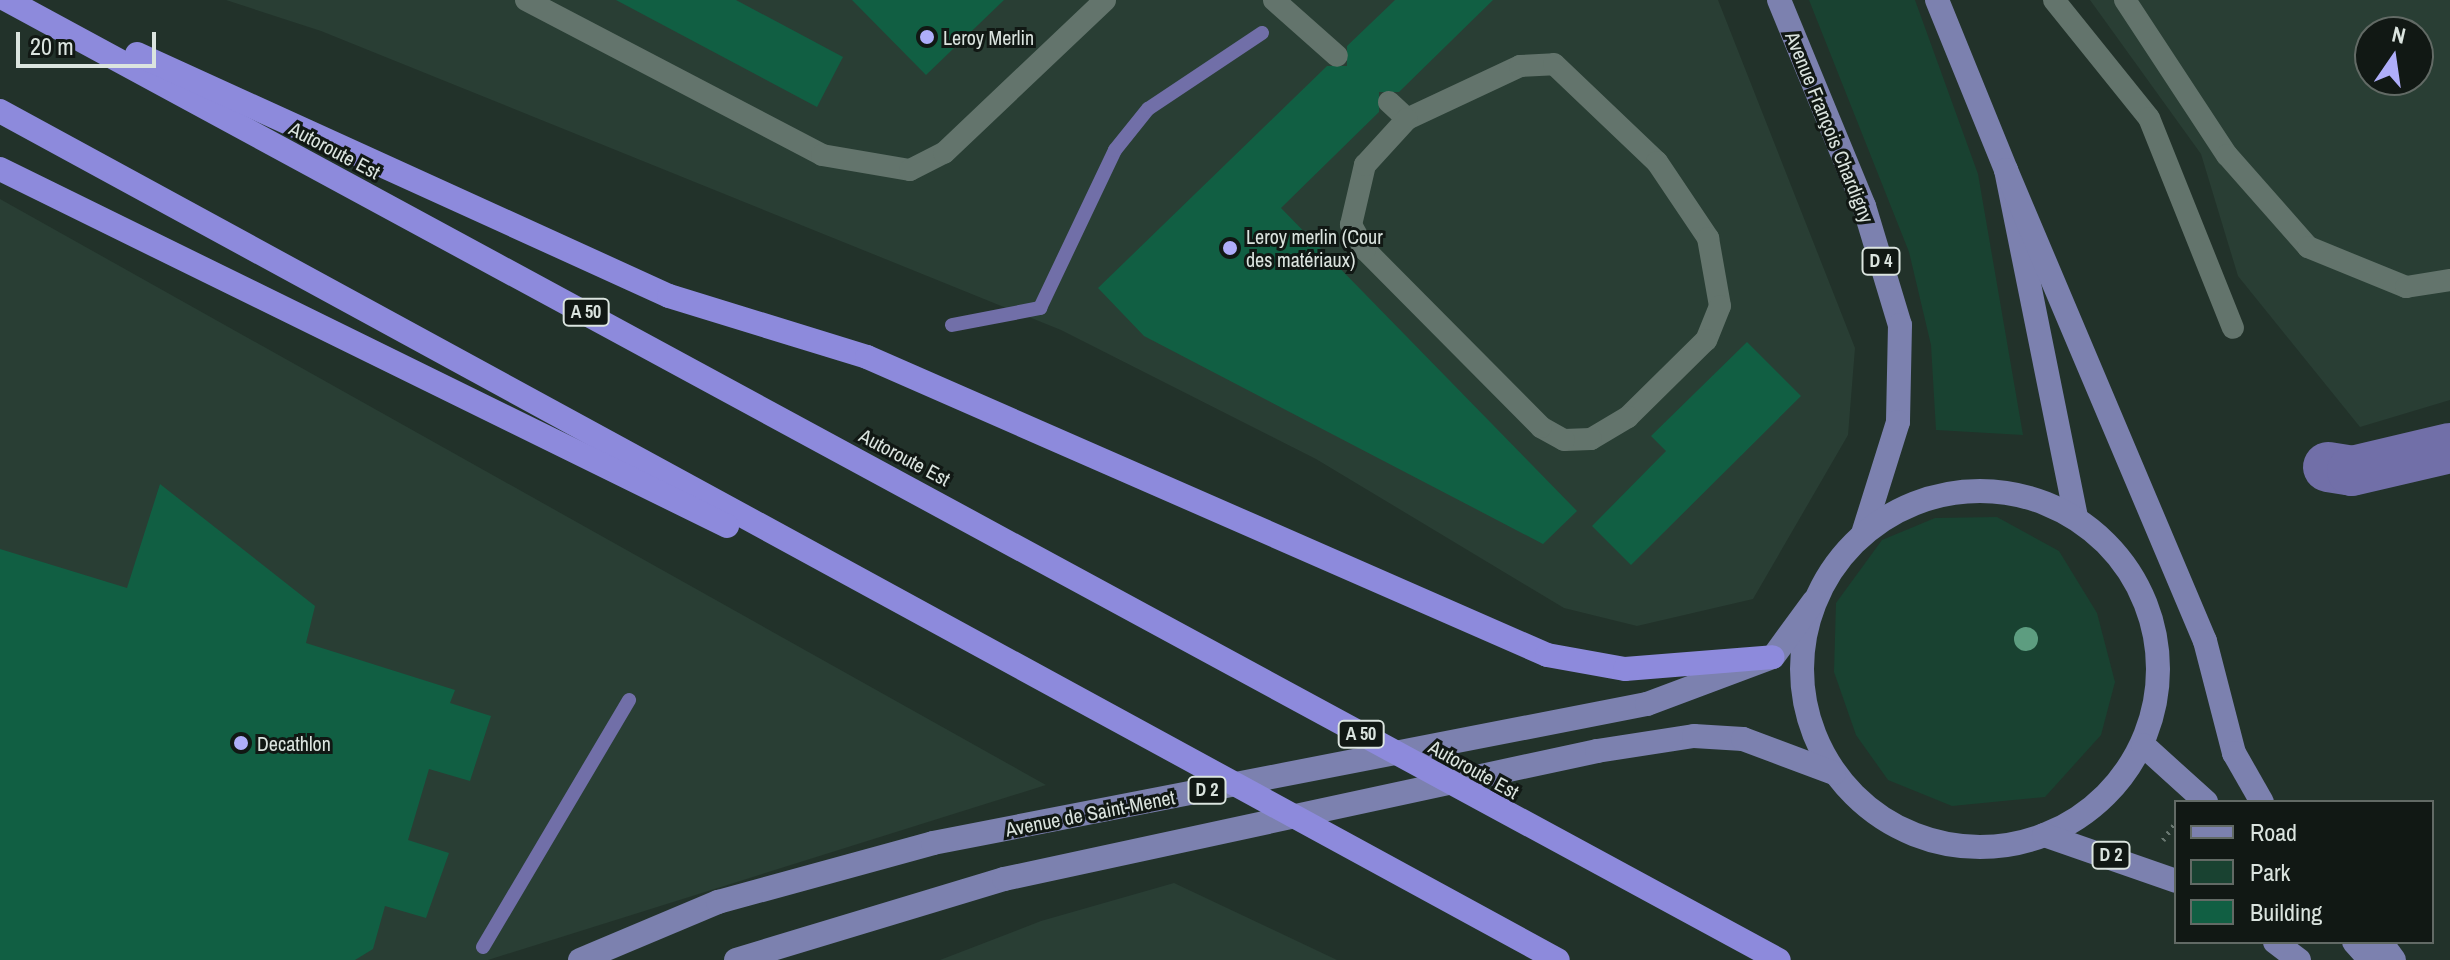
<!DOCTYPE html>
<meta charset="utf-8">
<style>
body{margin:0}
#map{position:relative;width:2450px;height:960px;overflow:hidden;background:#22322a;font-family:"Archivo Narrow",sans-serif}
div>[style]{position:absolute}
.built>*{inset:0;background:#293e34}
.green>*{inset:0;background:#194231}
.stream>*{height:14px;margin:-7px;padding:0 7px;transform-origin:7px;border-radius:7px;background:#716fa8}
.canal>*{height:50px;margin:-25px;padding:0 25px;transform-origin:25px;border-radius:25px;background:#716fa8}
.building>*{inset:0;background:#115f43}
.path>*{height:5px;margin-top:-2.5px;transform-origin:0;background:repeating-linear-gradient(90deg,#68766f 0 2px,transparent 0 8px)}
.lane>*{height:22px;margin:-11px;padding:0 11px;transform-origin:11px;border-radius:11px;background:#63746c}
.primary>*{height:24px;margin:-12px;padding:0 12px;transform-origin:12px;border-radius:12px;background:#7c81af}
.primary>.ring{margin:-12px;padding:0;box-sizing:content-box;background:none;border:24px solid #7c81af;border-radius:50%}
.highway>*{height:24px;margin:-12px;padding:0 12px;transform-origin:12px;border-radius:12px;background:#8d8adc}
.trees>*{width:24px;height:24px;margin:-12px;border-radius:50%;background:#5d9d80}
.dots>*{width:22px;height:22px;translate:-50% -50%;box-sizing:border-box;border:4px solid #111814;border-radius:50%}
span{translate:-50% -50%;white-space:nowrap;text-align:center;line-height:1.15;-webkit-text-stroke:6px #111814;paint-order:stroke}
.shield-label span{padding:2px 6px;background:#111814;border:2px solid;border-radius:6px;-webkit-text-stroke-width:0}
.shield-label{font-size:18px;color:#dbe4df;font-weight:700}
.poi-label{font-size:20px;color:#dbe4df}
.left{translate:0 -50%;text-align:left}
.street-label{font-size:20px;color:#dbe4df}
.legend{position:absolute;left:2174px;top:800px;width:260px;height:144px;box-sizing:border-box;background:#111814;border:2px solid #626a65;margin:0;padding:10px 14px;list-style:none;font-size:24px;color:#dbe4df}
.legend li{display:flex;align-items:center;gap:16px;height:40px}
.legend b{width:40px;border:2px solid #626a65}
.north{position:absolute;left:2354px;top:16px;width:80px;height:80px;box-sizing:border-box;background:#111814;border:2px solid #626a65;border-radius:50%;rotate:13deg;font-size:22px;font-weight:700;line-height:32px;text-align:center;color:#dbe4df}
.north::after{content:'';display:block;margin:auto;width:28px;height:36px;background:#afaefa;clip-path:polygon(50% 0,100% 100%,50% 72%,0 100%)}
.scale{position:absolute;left:16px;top:32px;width:140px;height:36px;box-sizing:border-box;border:4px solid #dbe4df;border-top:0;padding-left:10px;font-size:24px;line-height:28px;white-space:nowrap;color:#dbe4df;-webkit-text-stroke:6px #111814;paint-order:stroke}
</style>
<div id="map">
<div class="built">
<div style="clip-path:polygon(226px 0,1718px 0,1855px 348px,1848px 435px,1753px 599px,1637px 626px,1564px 608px,1316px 459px,1061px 330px,321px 31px)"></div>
<div style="clip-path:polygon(evenodd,2090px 0,2450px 0,2450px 400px,2360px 427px,2238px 276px,2201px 154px,2090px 0,2370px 32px,2418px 32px,2418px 80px,2370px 80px,2370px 32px)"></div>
<div style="clip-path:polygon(0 199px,1046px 785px,488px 960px,0 960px)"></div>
<div style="clip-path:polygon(1174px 883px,1337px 960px,940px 960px,1041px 921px)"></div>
</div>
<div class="green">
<div style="clip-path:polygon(1809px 0,1915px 0,1978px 174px,2023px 435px,1936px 430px,1931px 345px,1909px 252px)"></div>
<div style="clip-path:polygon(1997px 517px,2059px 551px,2097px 613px,2115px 682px,2101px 735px,2045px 797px,1952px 806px,1888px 780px,1856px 735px,1834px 672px,1836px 603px,1882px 540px,1935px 518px)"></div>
</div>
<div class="stream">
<div style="left:952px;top:325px;width:90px;rotate:-10.9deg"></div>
<div style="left:1040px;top:308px;width:175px;rotate:-64.6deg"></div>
<div style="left:1115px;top:150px;width:53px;rotate:-51.2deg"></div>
<div style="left:1148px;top:109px;width:137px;rotate:-33.7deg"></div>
<div style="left:483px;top:947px;width:287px;rotate:-59.4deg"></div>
</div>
<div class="canal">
<div style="left:2328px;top:467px;width:24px;rotate:9deg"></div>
<div style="left:2352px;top:471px;width:101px;rotate:-13.2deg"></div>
</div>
<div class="building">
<div style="clip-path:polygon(616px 0,736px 0,843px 57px,817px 107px)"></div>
<div style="clip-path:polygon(852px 0,1004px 0,926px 75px)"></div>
<div style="clip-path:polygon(1395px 0,1493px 0,1399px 92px,1379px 92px,1379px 112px,1281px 208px,1577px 511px,1543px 544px,1144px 336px,1098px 288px,1327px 66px,1347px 66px,1347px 46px)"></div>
<div style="clip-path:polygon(1747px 342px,1801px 396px,1631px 565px,1592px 526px,1666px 451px,1651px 436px)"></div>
<div style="clip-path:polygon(160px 484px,315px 606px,306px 643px,455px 690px,450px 703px,491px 716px,470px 781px,429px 769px,408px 840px,449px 853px,426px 918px,385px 906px,373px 949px,355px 960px,0 960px,0 549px,127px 588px)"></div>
</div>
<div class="path">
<div style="left:2163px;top:840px;width:22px;rotate:-54deg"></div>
</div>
<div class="lane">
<div style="left:526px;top:0;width:334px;rotate:27.6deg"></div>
<div style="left:822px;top:155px;width:89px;rotate:9.7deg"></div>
<div style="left:910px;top:170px;width:38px;rotate:-27deg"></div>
<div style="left:944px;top:153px;width:222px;rotate:-43.5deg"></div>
<div style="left:1274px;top:0;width:84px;rotate:41.6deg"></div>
<div style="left:2054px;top:0;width:151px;rotate:51.2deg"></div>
<div style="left:2149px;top:118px;width:226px;rotate:68.2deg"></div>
<div style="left:2125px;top:0;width:186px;rotate:56.7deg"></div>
<div style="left:2227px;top:155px;width:123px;rotate:48.6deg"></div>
<div style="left:2308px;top:247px;width:106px;rotate:22.2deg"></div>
<div style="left:2406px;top:287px;width:45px;rotate:-9deg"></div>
<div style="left:1389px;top:102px;width:25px;rotate:43deg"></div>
<div style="left:1407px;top:119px;width:125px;rotate:-25.1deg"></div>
<div style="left:1520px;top:66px;width:34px;rotate:-3deg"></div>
<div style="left:1554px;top:64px;width:142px;rotate:43.6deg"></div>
<div style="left:1657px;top:162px;width:92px;rotate:56.1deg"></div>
<div style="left:1708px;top:238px;width:69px;rotate:80deg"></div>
<div style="left:1720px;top:306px;width:37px;rotate:112deg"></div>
<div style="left:1706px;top:340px;width:110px;rotate:135.4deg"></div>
<div style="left:1628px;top:417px;width:43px;rotate:149.3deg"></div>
<div style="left:1591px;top:439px;width:27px;rotate:178deg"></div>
<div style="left:1564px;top:440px;width:26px;rotate:-151deg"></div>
<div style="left:1541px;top:427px;width:250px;rotate:-134.8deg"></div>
<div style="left:1365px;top:250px;width:29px;rotate:-119deg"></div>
<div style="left:1351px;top:225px;width:62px;rotate:-76.9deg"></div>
<div style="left:1365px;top:165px;width:62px;rotate:-47.6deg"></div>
</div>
<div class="primary">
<div style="left:1779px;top:0;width:223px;rotate:67.6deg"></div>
<div style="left:1864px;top:206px;width:124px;rotate:73.2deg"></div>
<div style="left:1900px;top:325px;width:97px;rotate:91.2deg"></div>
<div style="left:1898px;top:422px;width:117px;rotate:107.4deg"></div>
<div style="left:1937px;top:0;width:183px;rotate:67.9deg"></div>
<div style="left:2006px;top:170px;width:355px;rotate:78.6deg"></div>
<div style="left:2006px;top:170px;width:511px;rotate:67.1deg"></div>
<div style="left:2205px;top:641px;width:116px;rotate:75.5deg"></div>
<div style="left:2234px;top:753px;width:56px;rotate:60.3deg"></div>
<div class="ring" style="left:1802px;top:491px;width:332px;height:332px"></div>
<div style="left:2143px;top:745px;width:85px;rotate:42.1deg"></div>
<div style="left:2044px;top:835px;width:140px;rotate:19.2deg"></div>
<div style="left:2275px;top:942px;width:30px;rotate:37deg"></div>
<div style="left:2354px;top:942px;width:24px;rotate:48deg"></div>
<div style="left:2381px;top:942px;width:22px;rotate:54deg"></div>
<div style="left:580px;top:960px;width:150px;rotate:-22.8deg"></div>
<div style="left:718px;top:902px;width:223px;rotate:-15.3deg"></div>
<div style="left:933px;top:843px;width:727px;rotate:-11.02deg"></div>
<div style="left:1647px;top:704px;width:134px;rotate:-20.5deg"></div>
<div style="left:1773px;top:657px;width:69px;rotate:-53.8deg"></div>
<div style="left:736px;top:960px;width:280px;rotate:-16.8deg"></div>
<div style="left:1004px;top:879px;width:607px;rotate:-12.18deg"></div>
<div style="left:1597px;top:751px;width:98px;rotate:-8.8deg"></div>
<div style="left:1694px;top:736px;width:49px;rotate:3.5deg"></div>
<div style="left:1743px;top:739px;width:97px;rotate:20.5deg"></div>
</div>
<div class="highway">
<div style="left:7px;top:0;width:2015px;rotate:28.45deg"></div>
<div style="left:137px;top:54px;width:584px;rotate:24.46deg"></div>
<div style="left:669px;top:296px;width:207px;rotate:17.1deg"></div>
<div style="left:867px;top:357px;width:742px;rotate:23.66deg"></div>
<div style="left:1547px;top:655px;width:79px;rotate:10.2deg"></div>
<div style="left:1625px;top:669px;width:148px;rotate:-4.6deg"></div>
<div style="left:0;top:111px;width:1774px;rotate:28.59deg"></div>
<div style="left:0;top:169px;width:810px;rotate:26.15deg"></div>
</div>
<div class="trees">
<div style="left:2026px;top:639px"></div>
</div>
<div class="dots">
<div style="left:927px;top:37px;background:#afaefa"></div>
<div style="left:1230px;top:248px;background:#afaefa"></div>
<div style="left:241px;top:743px;background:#afaefa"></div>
</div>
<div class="shield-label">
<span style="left:1881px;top:261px">D 4</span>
<span style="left:586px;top:312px">A 50</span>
<span style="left:1361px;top:734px">A 50</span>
<span style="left:1207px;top:790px">D 2</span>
<span style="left:2111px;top:855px">D 2</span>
</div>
<div class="poi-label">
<span class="left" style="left:943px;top:37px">Leroy Merlin</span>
<span class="left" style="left:1246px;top:248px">Leroy merlin (Cour<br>des matériaux)</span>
<span class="left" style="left:257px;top:743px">Decathlon</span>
</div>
<div class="street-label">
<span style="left:1830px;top:127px;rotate:68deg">Avenue François Chardigny</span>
<span style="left:335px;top:150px;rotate:28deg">Autoroute Est</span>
<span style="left:905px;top:457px;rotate:28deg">Autoroute Est</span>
<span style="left:1474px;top:769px;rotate:29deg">Autoroute Est</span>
<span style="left:1090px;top:813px;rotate:-11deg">Avenue de Saint-Menet</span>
</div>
<ul class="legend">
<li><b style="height:10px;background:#7c81af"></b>Road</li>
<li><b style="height:22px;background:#194231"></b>Park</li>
<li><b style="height:22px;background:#115f43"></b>Building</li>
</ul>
<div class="north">N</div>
<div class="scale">20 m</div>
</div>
